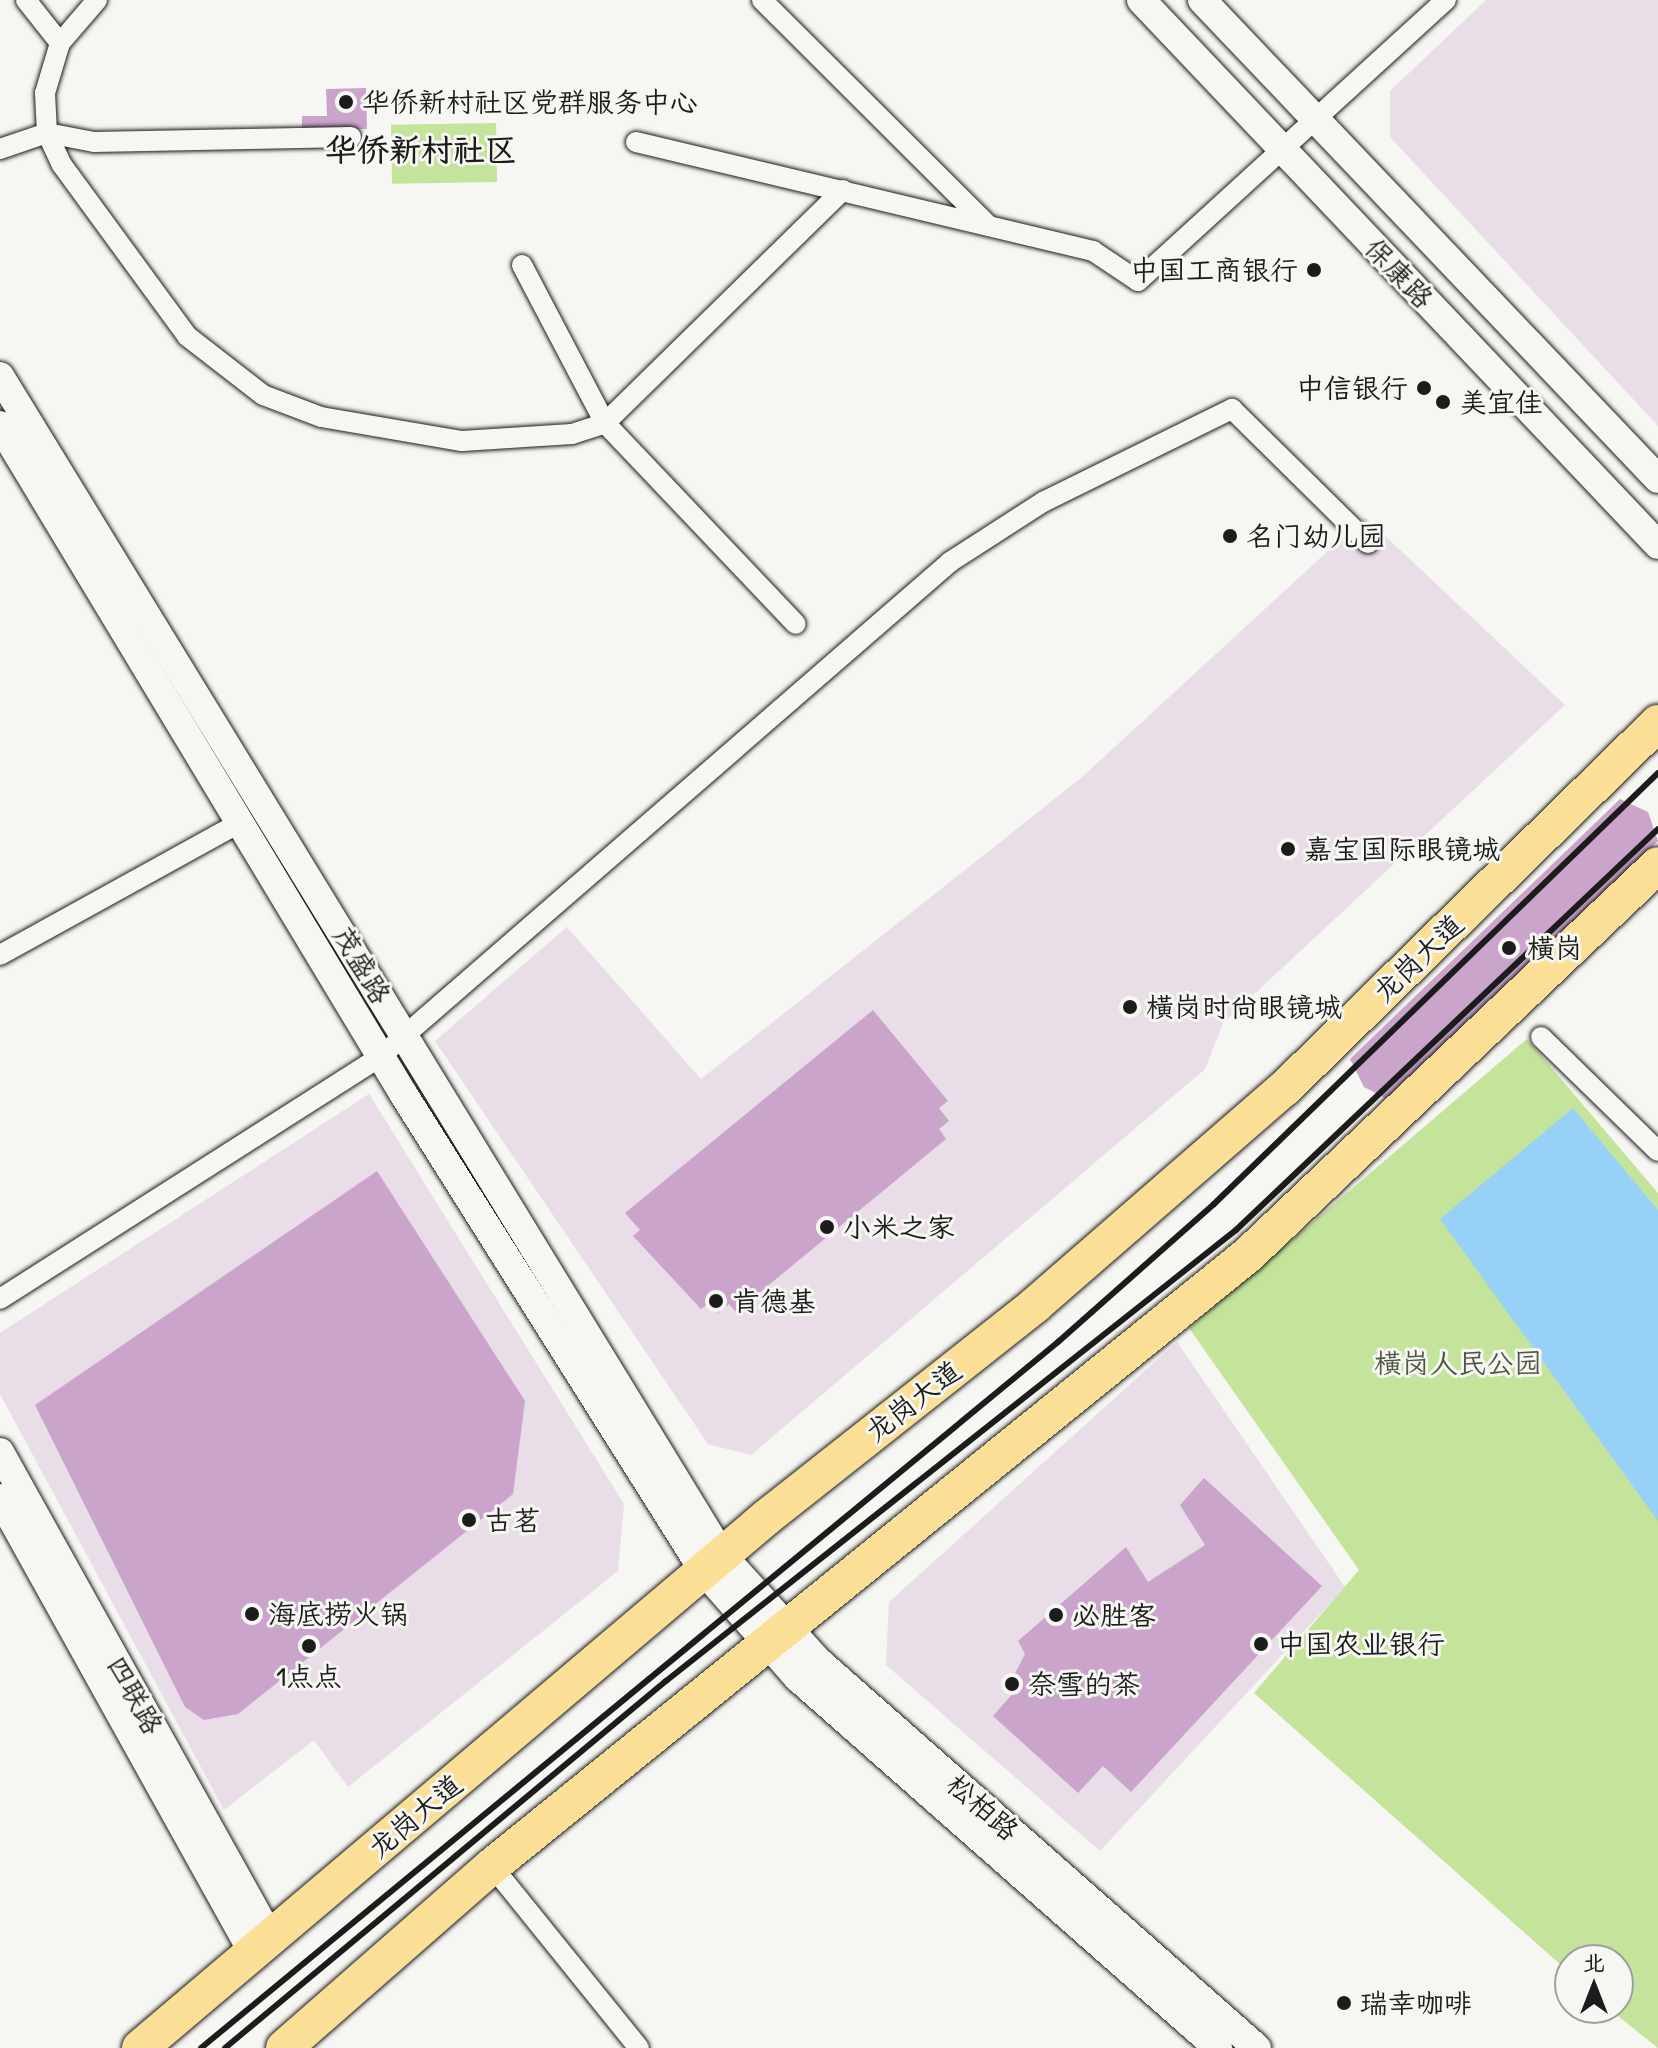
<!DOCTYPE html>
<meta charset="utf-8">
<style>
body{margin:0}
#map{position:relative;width:1658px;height:2048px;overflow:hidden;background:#f6f6f2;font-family:"Patrick Hand","LXGW WenKai TC",sans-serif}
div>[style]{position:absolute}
.built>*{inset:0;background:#e9dde7}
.green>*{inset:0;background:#c4e39b;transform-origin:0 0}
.water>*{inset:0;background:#98d1f8}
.building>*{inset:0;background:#cba4cc}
.roads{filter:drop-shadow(0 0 2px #1c1c1c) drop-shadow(0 0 2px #1c1c1c)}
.street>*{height:20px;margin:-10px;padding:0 10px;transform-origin:10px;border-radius:10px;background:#f6f6f2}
.secondary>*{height:28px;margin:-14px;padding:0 14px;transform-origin:14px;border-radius:14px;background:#f6f6f2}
.highway>*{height:36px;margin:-18px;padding:0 18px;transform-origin:18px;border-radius:18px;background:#fbdf96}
.rail>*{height:6px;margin:-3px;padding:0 3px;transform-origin:3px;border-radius:3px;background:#1c1c1c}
.dots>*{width:22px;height:22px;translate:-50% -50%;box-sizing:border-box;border:4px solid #f6f6f2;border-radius:50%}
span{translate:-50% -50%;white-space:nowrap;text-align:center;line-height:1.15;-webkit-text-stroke:6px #f6f6f2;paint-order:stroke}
.poi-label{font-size:28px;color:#1c1c1c}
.left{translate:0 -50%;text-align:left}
.right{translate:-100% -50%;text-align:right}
.street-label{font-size:28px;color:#1c1c1c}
.park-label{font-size:28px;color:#4e5842}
.quarter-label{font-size:32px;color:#1c1c1c;font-weight:700}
.north{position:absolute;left:1554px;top:1944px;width:80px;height:80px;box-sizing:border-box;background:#f6f6f2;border:2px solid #9f9f9c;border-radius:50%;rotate:0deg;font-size:22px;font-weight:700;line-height:32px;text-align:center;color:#1c1c1c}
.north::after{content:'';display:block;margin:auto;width:28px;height:36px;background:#1c1c1c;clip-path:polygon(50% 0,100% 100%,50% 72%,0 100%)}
</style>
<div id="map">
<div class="built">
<div style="clip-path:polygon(1486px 0,1658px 0,1658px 426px,1390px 137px,1390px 91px)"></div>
<div style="clip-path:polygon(1365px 517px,1565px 705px,1223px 1023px,1205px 1069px,751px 1455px,708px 1444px,435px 1041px,567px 927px,701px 1079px,1081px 778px)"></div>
<div style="clip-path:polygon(369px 1094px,624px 1504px,618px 1571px,348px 1787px,314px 1740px,224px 1810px,0 1394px,0 1333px)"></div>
<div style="clip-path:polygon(1177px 1342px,1345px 1587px,1100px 1851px,886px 1665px,889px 1602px)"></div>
</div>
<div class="green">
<div style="left:496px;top:123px;width:59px;height:105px;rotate:89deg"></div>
<div style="clip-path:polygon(1527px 1039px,1658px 1193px,1658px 2048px,1608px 2008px,1618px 2008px,1618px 1960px,1570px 1960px,1570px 1973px,1254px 1693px,1359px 1570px,1189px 1328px)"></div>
</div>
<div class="water">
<div style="clip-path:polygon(1573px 1108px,1658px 1210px,1658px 1521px,1440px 1219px)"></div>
</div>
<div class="building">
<div style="clip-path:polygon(366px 88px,367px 129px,302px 131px,302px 116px,327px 116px,326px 89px)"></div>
<div style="clip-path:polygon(1620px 799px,1648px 812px,1658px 841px,1391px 1101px,1364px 1087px,1350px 1059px)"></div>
<div style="clip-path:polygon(873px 1010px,948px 1101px,939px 1108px,949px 1121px,939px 1129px,946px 1139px,736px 1312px,729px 1304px,718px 1313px,709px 1303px,701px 1309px,633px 1236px,640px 1230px,625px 1213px)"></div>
<div style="clip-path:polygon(377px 1171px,525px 1401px,513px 1494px,238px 1714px,204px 1720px,185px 1707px,35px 1405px)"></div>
<div style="clip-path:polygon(1204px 1478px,1322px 1586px,1131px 1792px,1103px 1766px,1078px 1793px,993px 1716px,1015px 1691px,1009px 1685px,1025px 1654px,1018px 1641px,1126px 1547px,1148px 1582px,1205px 1545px,1180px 1505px)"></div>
</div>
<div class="roads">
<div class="street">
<div style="left:26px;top:0;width:55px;rotate:51.7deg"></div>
<div style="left:97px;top:0;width:57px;rotate:130.7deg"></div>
<div style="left:60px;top:43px;width:52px;rotate:106.7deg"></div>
<div style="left:45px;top:93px;width:40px;rotate:87.1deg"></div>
<div style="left:47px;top:133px;width:35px;rotate:65deg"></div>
<div style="left:62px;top:165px;width:212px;rotate:53.8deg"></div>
<div style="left:187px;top:336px;width:96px;rotate:37.8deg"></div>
<div style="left:263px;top:395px;width:62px;rotate:20.8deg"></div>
<div style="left:321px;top:417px;width:143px;rotate:9.7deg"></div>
<div style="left:462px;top:441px;width:110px;rotate:-3.6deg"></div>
<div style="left:572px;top:434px;width:35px;rotate:-18deg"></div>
<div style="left:605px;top:423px;width:333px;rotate:-44.4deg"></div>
<div style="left:762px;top:0;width:319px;rotate:44.9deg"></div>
<div style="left:636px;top:142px;width:470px;rotate:13.4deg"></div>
<div style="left:1093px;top:251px;width:54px;rotate:33.7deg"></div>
<div style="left:1138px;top:281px;width:417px;rotate:-42.4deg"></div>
<div style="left:0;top:149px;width:50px;rotate:-18.8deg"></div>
<div style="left:47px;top:133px;width:48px;rotate:10.8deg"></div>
<div style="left:94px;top:142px;width:257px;rotate:-1.1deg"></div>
<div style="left:522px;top:265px;width:178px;rotate:62.3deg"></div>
<div style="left:605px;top:423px;width:277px;rotate:46.5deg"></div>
<div style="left:0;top:955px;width:275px;rotate:-28.9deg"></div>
<div style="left:1541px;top:1037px;width:163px;rotate:44.3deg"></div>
<div style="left:0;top:1299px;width:452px;rotate:-32.5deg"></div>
<div style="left:381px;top:1056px;width:754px;rotate:-40.96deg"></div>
<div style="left:950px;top:562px;width:111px;rotate:-32.8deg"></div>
<div style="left:1043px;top:502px;width:211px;rotate:-26.2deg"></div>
<div style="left:1232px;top:409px;width:191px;rotate:44.6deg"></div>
<div style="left:492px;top:1866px;width:234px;rotate:51.1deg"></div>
</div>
<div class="secondary">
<div style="left:1141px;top:0;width:751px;rotate:46.51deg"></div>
<div style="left:1202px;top:0;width:661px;rotate:46.41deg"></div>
<div style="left:0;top:376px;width:1383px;rotate:58.52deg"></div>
<div style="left:722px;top:1555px;width:143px;rotate:47.8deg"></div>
<div style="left:818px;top:1661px;width:585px;rotate:41.4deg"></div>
<div style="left:0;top:425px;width:782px;rotate:58.91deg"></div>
<div style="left:404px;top:1095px;width:561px;rotate:57.81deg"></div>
<div style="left:703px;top:1570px;width:144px;rotate:48.7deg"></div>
<div style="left:798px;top:1678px;width:560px;rotate:41.38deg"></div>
<div style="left:0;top:1452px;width:557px;rotate:60.91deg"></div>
<div style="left:0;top:1498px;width:521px;rotate:60.92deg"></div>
</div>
<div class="highway">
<div style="left:140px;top:2048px;width:822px;rotate:-40.26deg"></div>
<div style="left:767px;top:1517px;width:342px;rotate:-38.3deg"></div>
<div style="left:1035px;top:1305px;width:331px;rotate:-41deg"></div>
<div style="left:1285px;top:1088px;width:522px;rotate:-44.38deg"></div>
<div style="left:284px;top:2048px;width:276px;rotate:-41.2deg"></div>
<div style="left:492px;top:1866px;width:973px;rotate:-38.95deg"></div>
<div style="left:1249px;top:1254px;width:564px;rotate:-43.56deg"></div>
</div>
</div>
<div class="rail">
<div style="left:201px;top:2048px;width:1110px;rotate:-39.48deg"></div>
<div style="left:1058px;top:1342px;width:208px;rotate:-41.5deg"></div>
<div style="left:1214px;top:1204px;width:619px;rotate:-44.15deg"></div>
<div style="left:225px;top:2048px;width:574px;rotate:-39.77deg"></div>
<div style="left:666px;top:1681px;width:727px;rotate:-38.35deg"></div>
<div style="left:1236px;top:1230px;width:582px;rotate:-43.54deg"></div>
</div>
<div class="dots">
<div style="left:346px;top:102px;background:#1c1c1c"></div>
<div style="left:1314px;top:270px;background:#1c1c1c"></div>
<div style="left:1424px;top:388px;background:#1c1c1c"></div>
<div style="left:1443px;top:402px;background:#1c1c1c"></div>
<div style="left:1230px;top:536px;background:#1c1c1c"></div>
<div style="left:1288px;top:849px;background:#1c1c1c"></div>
<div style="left:1509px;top:948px;background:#1c1c1c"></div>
<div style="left:1130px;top:1007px;background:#1c1c1c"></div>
<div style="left:827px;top:1227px;background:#1c1c1c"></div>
<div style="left:716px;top:1301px;background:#1c1c1c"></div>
<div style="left:469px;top:1520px;background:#1c1c1c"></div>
<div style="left:252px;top:1614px;background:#1c1c1c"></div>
<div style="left:1056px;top:1615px;background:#1c1c1c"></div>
<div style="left:1261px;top:1644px;background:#1c1c1c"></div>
<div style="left:309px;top:1646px;background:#1c1c1c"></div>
<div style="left:1012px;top:1684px;background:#1c1c1c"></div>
<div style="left:1344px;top:2003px;background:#1c1c1c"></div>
</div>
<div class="poi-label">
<span class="left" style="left:362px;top:102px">华侨新村社区党群服务中心</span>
<span class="right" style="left:1298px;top:270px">中国工商银行</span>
<span class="right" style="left:1408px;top:388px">中信银行</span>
<span class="left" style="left:1459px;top:402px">美宜佳</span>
<span class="left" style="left:1246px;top:536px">名门幼儿园</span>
<span class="left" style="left:1304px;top:849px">嘉宝国际眼镜城</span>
<span class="left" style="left:1527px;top:948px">横岗</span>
<span class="left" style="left:1146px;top:1007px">横岗时尚眼镜城</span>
<span class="left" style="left:843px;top:1227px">小米之家</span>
<span class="left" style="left:732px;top:1301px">肯德基</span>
<span class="left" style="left:485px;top:1520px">古茗</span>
<span class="left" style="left:268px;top:1614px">海底捞火锅</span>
<span class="left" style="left:1072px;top:1615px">必胜客</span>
<span class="left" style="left:1277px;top:1644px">中国农业银行</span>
<span style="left:309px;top:1676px">1点点</span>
<span class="left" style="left:1028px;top:1684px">奈雪的茶</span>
<span class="left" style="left:1360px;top:2003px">瑞幸咖啡</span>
</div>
<div class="street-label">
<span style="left:1399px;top:273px;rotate:46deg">保康路</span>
<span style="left:1418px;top:958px;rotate:-44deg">龙岗大道</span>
<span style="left:362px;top:965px;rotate:59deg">茂盛路</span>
<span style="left:913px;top:1401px;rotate:-38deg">龙岗大道</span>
<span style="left:135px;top:1695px;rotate:61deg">四联路</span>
<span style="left:983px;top:1807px;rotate:41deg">松柏路</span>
<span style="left:415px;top:1816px;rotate:-40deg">龙岗大道</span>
</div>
<div class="park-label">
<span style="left:1458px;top:1363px">横岗人民公园</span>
</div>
<div class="quarter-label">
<span style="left:421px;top:150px">华侨新村社区</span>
</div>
<div class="north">北</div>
</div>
